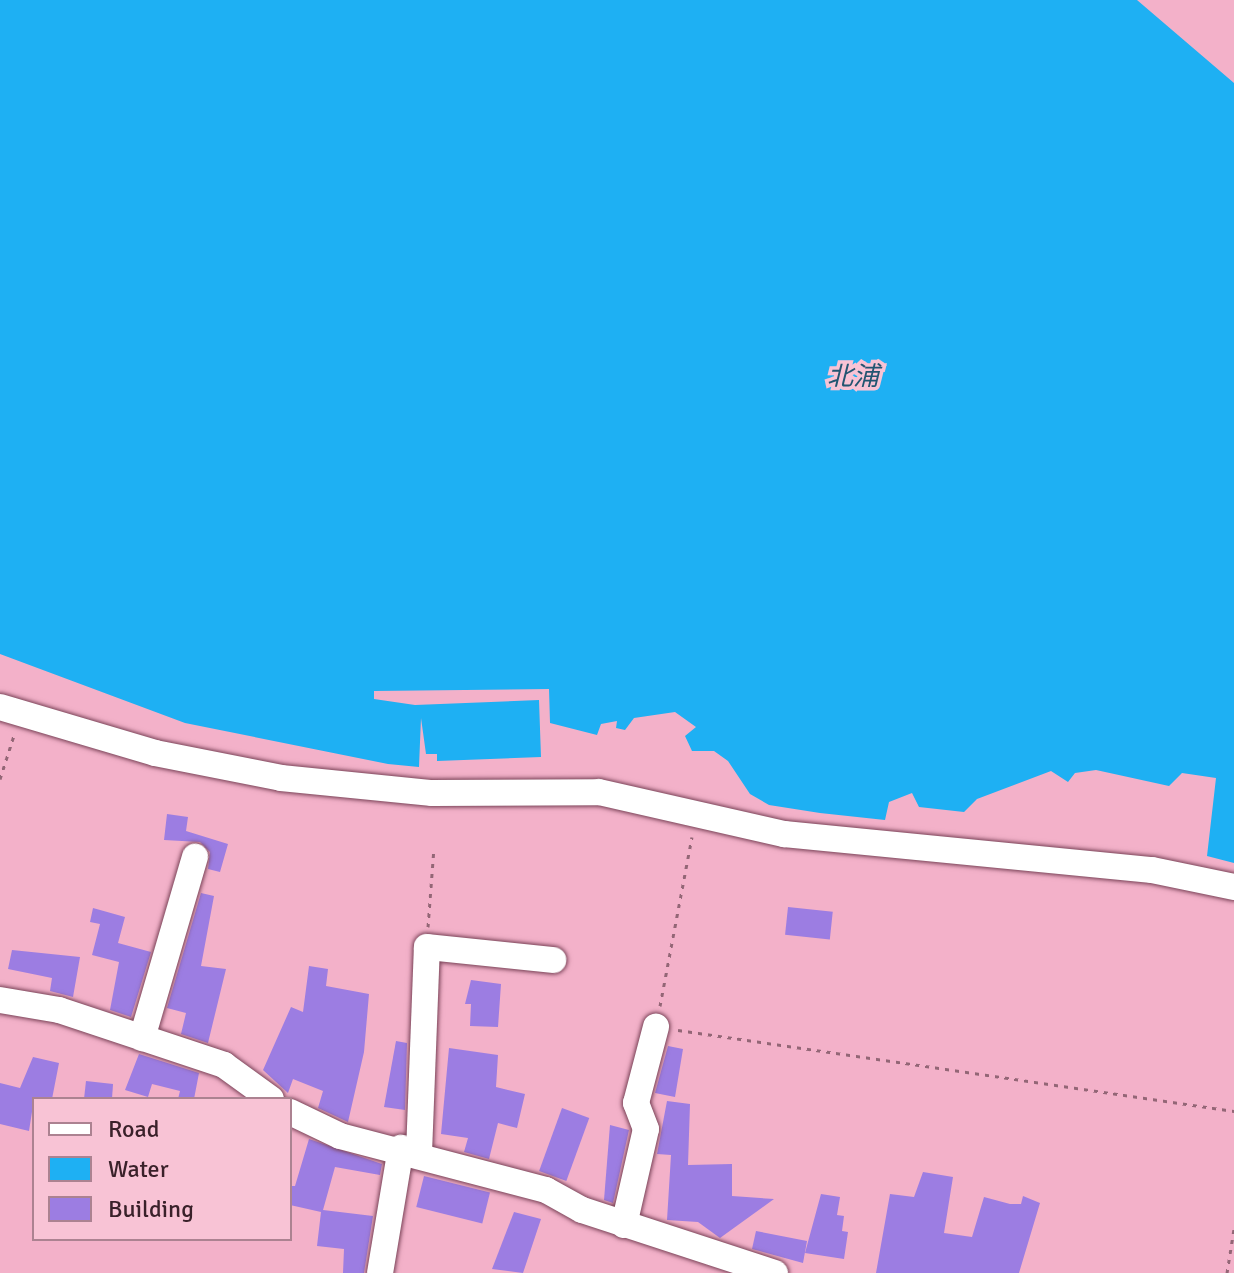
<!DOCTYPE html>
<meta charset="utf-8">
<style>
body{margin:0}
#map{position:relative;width:1234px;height:1273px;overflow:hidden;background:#f3b1c9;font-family:Signika,"Noto Sans JP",sans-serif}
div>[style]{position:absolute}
.water>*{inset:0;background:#1eb0f3}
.building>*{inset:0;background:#9c7de2;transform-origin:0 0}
.path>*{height:3px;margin-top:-1.5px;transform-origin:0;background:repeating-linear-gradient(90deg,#936676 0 4px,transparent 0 10px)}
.roads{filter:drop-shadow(0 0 2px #7a4358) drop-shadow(0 0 2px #7a4358)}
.minor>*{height:26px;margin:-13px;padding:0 13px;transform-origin:13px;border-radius:13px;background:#fff}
span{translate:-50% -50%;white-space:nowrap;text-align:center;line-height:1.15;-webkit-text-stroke:7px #f8c3d5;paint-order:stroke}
.water-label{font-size:26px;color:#225571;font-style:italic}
.legend{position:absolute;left:32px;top:1097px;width:260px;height:144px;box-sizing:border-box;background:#f8c3d5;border:2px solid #ac8291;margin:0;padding:10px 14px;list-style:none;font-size:24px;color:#3a212a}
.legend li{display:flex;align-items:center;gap:16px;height:40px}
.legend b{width:40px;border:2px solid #ac8291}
</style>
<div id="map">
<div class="water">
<div style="clip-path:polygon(0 0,1137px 0,1234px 83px,1234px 863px,1207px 856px,1216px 778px,1182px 773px,1169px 786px,1096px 770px,1075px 773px,1068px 782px,1051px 771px,977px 799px,964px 812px,919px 807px,912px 793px,889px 802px,885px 820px,820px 813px,769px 805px,750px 794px,728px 761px,714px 751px,692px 751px,685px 736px,696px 727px,675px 712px,634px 718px,625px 730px,616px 728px,617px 721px,601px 724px,597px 735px,550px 723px,549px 689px,374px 691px,374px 699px,415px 705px,539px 700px,541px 757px,437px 761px,437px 754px,426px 754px,421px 718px,419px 767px,388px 764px,185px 723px,0 654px)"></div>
</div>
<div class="building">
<div style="clip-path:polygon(167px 814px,188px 817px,186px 831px,228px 844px,220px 872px,208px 869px,210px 852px,200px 842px,164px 840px)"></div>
<div style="clip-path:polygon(201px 893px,214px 896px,201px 966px,226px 969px,208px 1043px,181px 1034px,186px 1013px,167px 1008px)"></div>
<div style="left:788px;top:907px;width:45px;height:28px;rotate:6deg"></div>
<div style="clip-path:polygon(93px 908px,125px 917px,118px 943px,151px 952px,131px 1017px,110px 1010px,119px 962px,92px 955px,100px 924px,90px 922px)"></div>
<div style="clip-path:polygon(12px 950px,80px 957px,73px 997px,50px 991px,52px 978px,8px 969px)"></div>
<div style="clip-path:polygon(309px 966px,328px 969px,326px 986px,369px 994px,364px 1052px,348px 1122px,318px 1108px,323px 1091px,293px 1079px,288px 1093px,263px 1070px,291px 1007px,303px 1012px)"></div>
<div style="clip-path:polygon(471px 980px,501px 984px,498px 1027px,470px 1026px,471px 1004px,465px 1004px)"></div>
<div style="clip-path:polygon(396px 1041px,407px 1043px,405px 1110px,384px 1107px)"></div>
<div style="clip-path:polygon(668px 1046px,683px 1049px,675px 1097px,655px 1093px)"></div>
<div style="clip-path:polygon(449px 1048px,498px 1055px,496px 1087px,525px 1094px,517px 1128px,498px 1123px,489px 1159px,464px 1152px,468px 1138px,441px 1134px)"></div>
<div style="clip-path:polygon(139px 1054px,199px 1073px,194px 1099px,178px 1099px,180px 1091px,152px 1084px,148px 1097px,125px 1090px)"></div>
<div style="clip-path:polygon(33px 1057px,59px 1063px,52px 1099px,34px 1099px,29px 1131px,0 1124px,0 1083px,20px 1088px)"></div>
<div style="clip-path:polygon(86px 1081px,113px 1084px,112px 1099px,84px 1099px)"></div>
<div style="clip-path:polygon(667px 1101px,690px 1104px,688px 1165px,732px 1164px,732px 1196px,774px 1199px,720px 1238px,698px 1222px,667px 1220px,671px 1155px,657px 1154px)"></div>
<div style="left:562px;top:1108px;width:29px;height:67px;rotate:20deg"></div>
<div style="clip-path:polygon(610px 1125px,629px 1130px,613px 1203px,604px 1200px)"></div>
<div style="clip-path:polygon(309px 1139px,382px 1164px,380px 1175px,335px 1167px,323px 1210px,373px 1216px,364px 1273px,343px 1273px,344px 1249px,317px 1246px,321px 1212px,290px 1205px,290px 1186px,295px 1186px)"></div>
<div style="clip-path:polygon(923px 1172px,953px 1177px,944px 1233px,972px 1237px,984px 1197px,1010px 1204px,1021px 1204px,1023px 1196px,1040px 1203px,1019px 1273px,876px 1273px,890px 1194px,914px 1197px)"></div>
<div style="left:424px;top:1176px;width:68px;height:32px;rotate:14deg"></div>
<div style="clip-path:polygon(821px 1194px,840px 1197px,837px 1215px,844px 1216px,842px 1231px,848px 1232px,844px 1259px,805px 1253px)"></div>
<div style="clip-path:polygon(514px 1212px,541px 1219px,523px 1273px,492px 1269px)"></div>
<div style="clip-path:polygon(756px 1231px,807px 1241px,803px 1263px,752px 1249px)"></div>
</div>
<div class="path">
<div style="left:0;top:779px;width:46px;rotate:-72.3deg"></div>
<div style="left:428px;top:927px;width:79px;rotate:-85.7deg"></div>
<div style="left:660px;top:1006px;width:172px;rotate:-79.3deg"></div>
<div style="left:678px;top:1030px;width:562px;rotate:8.29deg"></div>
<div style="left:1227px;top:1273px;width:45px;rotate:-81deg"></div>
</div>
<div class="roads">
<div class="minor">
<div style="left:0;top:707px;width:162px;rotate:16.5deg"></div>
<div style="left:155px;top:753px;width:128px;rotate:11.2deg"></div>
<div style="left:281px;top:778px;width:152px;rotate:5.7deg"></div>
<div style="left:432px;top:793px;width:167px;rotate:-0.3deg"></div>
<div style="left:599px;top:792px;width:190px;rotate:12.8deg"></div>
<div style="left:784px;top:834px;width:370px;rotate:5.6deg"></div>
<div style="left:1152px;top:870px;width:84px;rotate:11.7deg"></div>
<div style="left:0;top:1000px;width:60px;rotate:9.6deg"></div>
<div style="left:59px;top:1010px;width:174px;rotate:18.4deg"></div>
<div style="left:224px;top:1065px;width:58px;rotate:35.9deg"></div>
<div style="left:142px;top:1038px;width:189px;rotate:-73.7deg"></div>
<div style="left:290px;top:1112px;width:55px;rotate:25.6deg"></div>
<div style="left:340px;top:1136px;width:213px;rotate:14.7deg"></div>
<div style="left:546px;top:1190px;width:41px;rotate:29.1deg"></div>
<div style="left:582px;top:1210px;width:203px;rotate:18.1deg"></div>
<div style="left:419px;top:1153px;width:206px;rotate:-87.8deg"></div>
<div style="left:427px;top:947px;width:127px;rotate:5.9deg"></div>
<div style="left:624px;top:1225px;width:98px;rotate:-77.1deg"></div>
<div style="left:646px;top:1129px;width:28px;rotate:-111deg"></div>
<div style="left:636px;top:1103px;width:79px;rotate:-75.3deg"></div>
<div style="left:380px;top:1273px;width:127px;rotate:-80.5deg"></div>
</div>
</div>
<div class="water-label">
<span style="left:853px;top:378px">北浦</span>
</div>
<ul class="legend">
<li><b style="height:10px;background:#fff"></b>Road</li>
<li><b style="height:22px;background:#1eb0f3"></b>Water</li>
<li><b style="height:22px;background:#9c7de2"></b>Building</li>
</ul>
</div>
